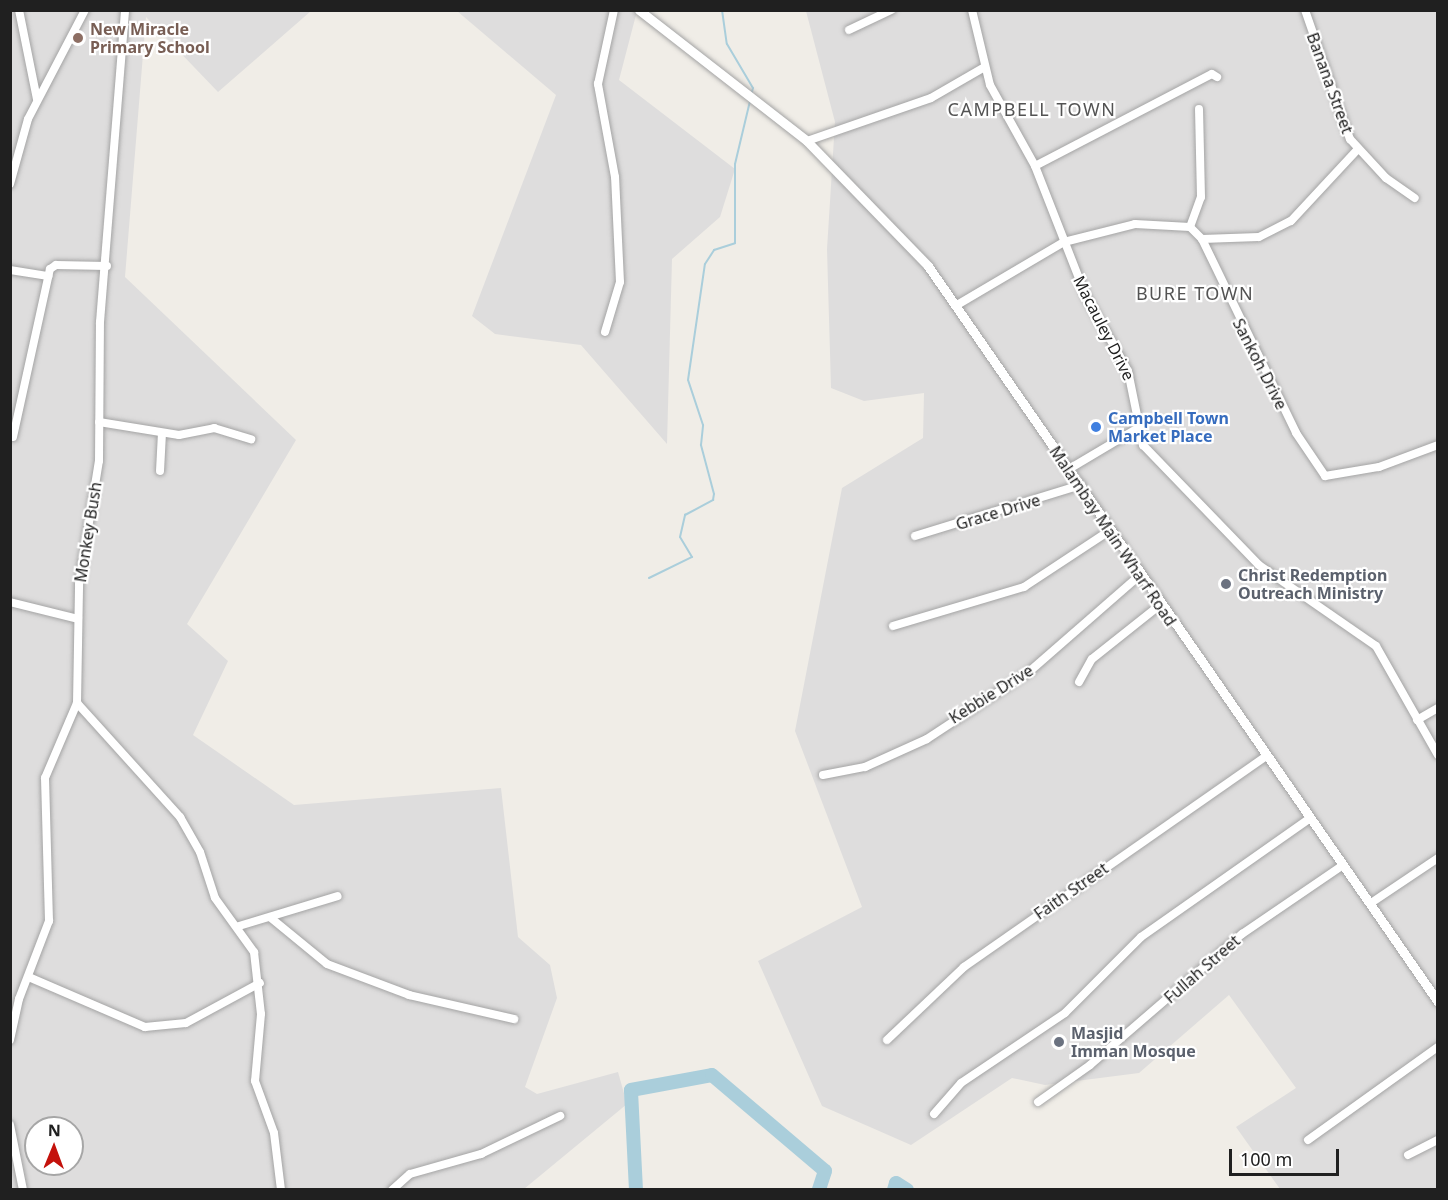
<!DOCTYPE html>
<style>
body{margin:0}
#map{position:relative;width:1448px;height:1200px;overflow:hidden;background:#f0ede7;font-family:"Noto Sans",sans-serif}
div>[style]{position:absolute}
.residential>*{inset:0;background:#dedddd}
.stream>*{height:2px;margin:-1px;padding:0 1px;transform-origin:1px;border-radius:1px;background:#aacedb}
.river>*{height:14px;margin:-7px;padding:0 7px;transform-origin:7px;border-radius:7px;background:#aacedb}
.roads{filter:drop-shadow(0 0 2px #a4a4a4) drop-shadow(0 0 2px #a4a4a4)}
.minor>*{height:8px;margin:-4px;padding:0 4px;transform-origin:4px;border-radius:4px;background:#fff}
.tertiary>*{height:9px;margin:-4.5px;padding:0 4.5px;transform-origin:4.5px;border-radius:4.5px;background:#fff}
.dots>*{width:16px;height:16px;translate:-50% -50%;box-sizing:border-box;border:3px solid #fff;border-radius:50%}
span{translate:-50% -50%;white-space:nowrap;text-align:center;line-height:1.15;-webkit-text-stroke:4.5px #fff;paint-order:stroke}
.education-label{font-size:16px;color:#785e54;font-weight:700}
.left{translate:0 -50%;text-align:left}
.street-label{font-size:16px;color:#202020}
.shop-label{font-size:16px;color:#366cbe;font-weight:700}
.worship-label{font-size:16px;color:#5b616d;font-weight:700}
.neighbourhood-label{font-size:18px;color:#535353;letter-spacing:1.5px}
.frame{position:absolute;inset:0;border:12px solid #202020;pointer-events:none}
.north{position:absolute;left:24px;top:1116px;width:60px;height:60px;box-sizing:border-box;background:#fff;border:2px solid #a6a6a6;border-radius:50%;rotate:1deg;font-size:16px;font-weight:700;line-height:24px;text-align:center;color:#202020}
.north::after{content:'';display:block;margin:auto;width:21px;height:27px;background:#c4120c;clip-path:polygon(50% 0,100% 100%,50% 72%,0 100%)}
.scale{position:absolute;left:1229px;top:1149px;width:110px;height:27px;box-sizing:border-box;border:3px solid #202020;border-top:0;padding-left:8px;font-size:18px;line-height:21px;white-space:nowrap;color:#202020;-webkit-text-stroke:4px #fff;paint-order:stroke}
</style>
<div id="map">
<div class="residential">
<div style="clip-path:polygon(evenodd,10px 11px,311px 11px,218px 92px,146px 17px,125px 277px,296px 440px,187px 624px,228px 661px,193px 735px,294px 805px,501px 788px,518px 937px,550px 965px,557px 998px,525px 1087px,537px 1094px,618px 1072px,627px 1104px,524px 1189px,11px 1189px,10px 11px,36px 1128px,72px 1128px,72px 1164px,36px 1164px,36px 1128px)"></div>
<div style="clip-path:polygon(457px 11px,637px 11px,619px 80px,735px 169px,720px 217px,672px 259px,667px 444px,581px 345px,495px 334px,472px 316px,556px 95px)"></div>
<div style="clip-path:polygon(806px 11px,1437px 11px,1437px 1189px,1280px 1189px,1236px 1127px,1296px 1088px,1229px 995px,1139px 1073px,1045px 1085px,1012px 1078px,911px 1145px,822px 1106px,758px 961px,862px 907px,795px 731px,842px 488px,923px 438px,924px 393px,864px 401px,831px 388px,827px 249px,835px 122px)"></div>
</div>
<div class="stream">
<div style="left:722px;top:10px;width:34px;rotate:82deg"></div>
<div style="left:727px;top:44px;width:51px;rotate:59.4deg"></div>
<div style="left:753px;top:88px;width:7px;rotate:106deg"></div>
<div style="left:649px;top:578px;width:48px;rotate:-26deg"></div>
<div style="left:692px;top:557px;width:23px;rotate:-121deg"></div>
<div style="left:680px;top:537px;width:23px;rotate:-77deg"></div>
<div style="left:685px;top:515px;width:32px;rotate:-28deg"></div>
<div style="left:713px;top:500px;width:6px;rotate:-81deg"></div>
<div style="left:714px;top:494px;width:51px;rotate:-104.9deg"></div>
<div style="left:701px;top:445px;width:20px;rotate:-84deg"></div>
<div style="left:703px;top:425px;width:47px;rotate:-108.4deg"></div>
<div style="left:688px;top:380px;width:117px;rotate:-81.7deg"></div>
<div style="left:705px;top:264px;width:17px;rotate:-57deg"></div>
<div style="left:714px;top:250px;width:22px;rotate:-18deg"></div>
<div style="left:735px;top:243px;width:79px;rotate:-90deg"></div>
<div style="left:735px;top:164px;width:65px;rotate:-76.6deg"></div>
</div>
<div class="river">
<div style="left:636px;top:1190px;width:100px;rotate:-92.9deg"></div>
<div style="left:631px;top:1090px;width:82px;rotate:-10.5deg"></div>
<div style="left:712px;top:1075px;width:148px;rotate:40.3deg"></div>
<div style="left:825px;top:1171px;width:20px;rotate:108deg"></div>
<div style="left:894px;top:1190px;width:7px;rotate:-74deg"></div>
<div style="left:896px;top:1183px;width:13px;rotate:32deg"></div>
</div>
<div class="roads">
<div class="minor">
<div style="left:19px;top:10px;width:91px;rotate:78.6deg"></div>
<div style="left:972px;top:10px;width:77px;rotate:76.5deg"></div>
<div style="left:990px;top:85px;width:93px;rotate:60.9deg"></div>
<div style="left:1035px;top:166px;width:140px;rotate:68.6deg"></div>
<div style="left:1086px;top:296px;width:86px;rotate:60.8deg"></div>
<div style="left:1128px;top:371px;width:76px;rotate:78.5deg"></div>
<div style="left:1143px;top:445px;width:167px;rotate:46deg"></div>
<div style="left:1259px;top:565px;width:142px;rotate:34.7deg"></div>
<div style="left:1376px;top:646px;width:125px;rotate:60.4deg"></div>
<div style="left:1305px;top:10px;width:137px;rotate:70.8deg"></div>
<div style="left:1350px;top:139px;width:53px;rotate:47.3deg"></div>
<div style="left:1386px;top:178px;width:35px;rotate:35deg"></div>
<div style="left:849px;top:30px;width:47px;rotate:-25.5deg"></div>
<div style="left:807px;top:141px;width:131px;rotate:-19.1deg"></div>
<div style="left:931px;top:98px;width:60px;rotate:-30deg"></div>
<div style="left:1035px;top:166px;width:199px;rotate:-27.5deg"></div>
<div style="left:1212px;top:74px;width:6px;rotate:31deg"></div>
<div style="left:10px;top:184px;width:67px;rotate:-74.5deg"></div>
<div style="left:28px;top:119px;width:123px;rotate:-62.4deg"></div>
<div style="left:1190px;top:227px;width:32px;rotate:-70deg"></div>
<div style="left:1201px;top:197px;width:88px;rotate:-91.3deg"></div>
<div style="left:1202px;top:239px;width:57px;rotate:-2deg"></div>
<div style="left:1259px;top:237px;width:36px;rotate:-27deg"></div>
<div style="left:1291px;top:221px;width:97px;rotate:-47.1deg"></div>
<div style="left:10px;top:270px;width:39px;rotate:9deg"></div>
<div style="left:957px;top:305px;width:124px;rotate:-30.5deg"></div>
<div style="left:1064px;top:242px;width:73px;rotate:-14.2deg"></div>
<div style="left:1135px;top:224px;width:55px;rotate:3.1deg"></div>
<div style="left:1190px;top:227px;width:17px;rotate:45deg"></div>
<div style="left:1202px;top:239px;width:216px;rotate:64.1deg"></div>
<div style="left:1296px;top:433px;width:52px;rotate:56deg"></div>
<div style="left:1325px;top:476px;width:55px;rotate:-9.5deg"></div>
<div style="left:1379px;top:467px;width:63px;rotate:-20.4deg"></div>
<div style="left:605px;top:332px;width:52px;rotate:-73.3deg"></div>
<div style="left:620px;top:282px;width:105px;rotate:-92.7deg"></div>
<div style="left:615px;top:177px;width:95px;rotate:-100.4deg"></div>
<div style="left:598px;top:84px;width:76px;rotate:-77.8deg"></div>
<div style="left:99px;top:422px;width:81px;rotate:9.2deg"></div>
<div style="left:179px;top:435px;width:36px;rotate:-11deg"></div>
<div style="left:214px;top:428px;width:39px;rotate:17deg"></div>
<div style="left:13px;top:437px;width:172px;rotate:-77.6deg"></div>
<div style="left:50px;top:269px;width:7px;rotate:-34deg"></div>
<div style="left:56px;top:265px;width:51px;rotate:1.1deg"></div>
<div style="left:1069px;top:469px;width:80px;rotate:-30.7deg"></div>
<div style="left:160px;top:471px;width:37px;rotate:-87deg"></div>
<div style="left:915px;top:536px;width:174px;rotate:-17.1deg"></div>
<div style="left:10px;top:602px;width:70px;rotate:14deg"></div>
<div style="left:893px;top:626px;width:137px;rotate:-16.6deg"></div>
<div style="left:1024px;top:587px;width:102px;rotate:-33.4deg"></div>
<div style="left:1079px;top:682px;width:26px;rotate:-61deg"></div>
<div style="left:1092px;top:659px;width:87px;rotate:-38.5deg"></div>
<div style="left:77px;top:703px;width:154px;rotate:47.9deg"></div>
<div style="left:180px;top:817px;width:40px;rotate:60.3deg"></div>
<div style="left:200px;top:852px;width:48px;rotate:71.9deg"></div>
<div style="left:215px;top:898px;width:67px;rotate:54.2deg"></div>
<div style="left:254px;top:952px;width:62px;rotate:83.6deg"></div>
<div style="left:261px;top:1014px;width:67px;rotate:95.1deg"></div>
<div style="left:255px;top:1081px;width:55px;rotate:69.9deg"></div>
<div style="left:274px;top:1133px;width:57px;rotate:83deg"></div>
<div style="left:1417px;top:720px;width:24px;rotate:-30deg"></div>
<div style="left:823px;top:775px;width:43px;rotate:-10.8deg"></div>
<div style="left:865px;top:767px;width:68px;rotate:-24.3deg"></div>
<div style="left:927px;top:739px;width:123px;rotate:-33.4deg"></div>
<div style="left:1030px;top:671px;width:145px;rotate:-41.1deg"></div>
<div style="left:1371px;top:903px;width:81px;rotate:-33.9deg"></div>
<div style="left:271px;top:918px;width:72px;rotate:39.4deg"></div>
<div style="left:327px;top:964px;width:88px;rotate:20.7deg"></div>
<div style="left:409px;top:995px;width:108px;rotate:12.9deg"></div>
<div style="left:239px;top:926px;width:103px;rotate:-16.9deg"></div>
<div style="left:31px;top:978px;width:124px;rotate:23.3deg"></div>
<div style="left:145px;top:1027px;width:41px;rotate:-5.6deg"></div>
<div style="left:186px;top:1023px;width:84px;rotate:-28.4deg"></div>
<div style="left:10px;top:1040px;width:42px;rotate:-77.6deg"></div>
<div style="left:19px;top:999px;width:84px;rotate:-69deg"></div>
<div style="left:49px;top:921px;width:143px;rotate:-91.6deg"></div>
<div style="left:45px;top:778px;width:82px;rotate:-66.9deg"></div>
<div style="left:77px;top:703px;width:119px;rotate:-89deg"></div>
<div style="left:79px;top:584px;width:125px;rotate:-80.8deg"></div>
<div style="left:99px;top:461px;width:139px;rotate:-89.6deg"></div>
<div style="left:100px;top:322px;width:313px;rotate:-85.4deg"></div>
<div style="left:887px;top:1040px;width:106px;rotate:-43.5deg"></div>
<div style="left:964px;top:967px;width:369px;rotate:-34.9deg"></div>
<div style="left:1038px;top:1102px;width:64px;rotate:-35.4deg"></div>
<div style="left:1090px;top:1065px;width:201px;rotate:-40.8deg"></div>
<div style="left:1242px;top:934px;width:122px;rotate:-34.3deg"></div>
<div style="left:934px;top:1114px;width:41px;rotate:-48.9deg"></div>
<div style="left:961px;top:1083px;width:125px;rotate:-33.9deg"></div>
<div style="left:1065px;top:1013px;width:107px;rotate:-45deg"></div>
<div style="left:1141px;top:937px;width:205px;rotate:-35.1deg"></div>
<div style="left:10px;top:1125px;width:66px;rotate:78.7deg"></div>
<div style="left:1308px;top:1140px;width:160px;rotate:-35.6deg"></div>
<div style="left:1408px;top:1155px;width:34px;rotate:-27deg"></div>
<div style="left:392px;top:1190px;width:24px;rotate:-42deg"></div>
<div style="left:410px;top:1174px;width:74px;rotate:-15.7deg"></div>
<div style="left:481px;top:1154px;width:88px;rotate:-25.7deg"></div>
</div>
<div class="tertiary">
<div style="left:639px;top:10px;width:213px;rotate:37.9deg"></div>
<div style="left:807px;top:141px;width:174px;rotate:45.9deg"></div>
<div style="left:928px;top:266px;width:895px;rotate:55.28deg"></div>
</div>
</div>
<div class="dots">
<div style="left:78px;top:38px;background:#8d6e63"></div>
<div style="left:1096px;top:427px;background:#3f7fe0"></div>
<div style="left:1226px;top:584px;background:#6b7280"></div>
<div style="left:1059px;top:1042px;background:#6b7280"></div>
</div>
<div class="education-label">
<span class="left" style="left:90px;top:38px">New Miracle<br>Primary School</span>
</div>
<div class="street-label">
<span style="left:1330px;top:83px;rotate:70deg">Banana Street</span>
<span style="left:1104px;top:328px;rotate:63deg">Macauley Drive</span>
<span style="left:1260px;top:364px;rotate:63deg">Sankoh Drive</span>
<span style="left:998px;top:512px;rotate:-17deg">Grace Drive</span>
<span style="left:88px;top:532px;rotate:-81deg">Monkey Bush</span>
<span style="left:1113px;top:536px;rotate:56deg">Malambay Main Wharf Road</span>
<span style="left:991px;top:694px;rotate:-32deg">Kebbie Drive</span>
<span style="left:1071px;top:891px;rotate:-35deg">Faith Street</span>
<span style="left:1202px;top:969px;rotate:-41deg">Fullah Street</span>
</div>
<div class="shop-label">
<span class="left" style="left:1108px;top:427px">Campbell Town<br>Market Place</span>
</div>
<div class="worship-label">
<span class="left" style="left:1238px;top:584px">Christ Redemption<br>Outreach Ministry</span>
<span class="left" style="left:1071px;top:1042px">Masjid<br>Imman Mosque</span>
</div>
<div class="neighbourhood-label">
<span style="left:1032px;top:109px">CAMPBELL TOWN</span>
<span style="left:1195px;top:293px">BURE TOWN</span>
</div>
<div class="frame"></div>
<div class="north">N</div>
<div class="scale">100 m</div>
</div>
